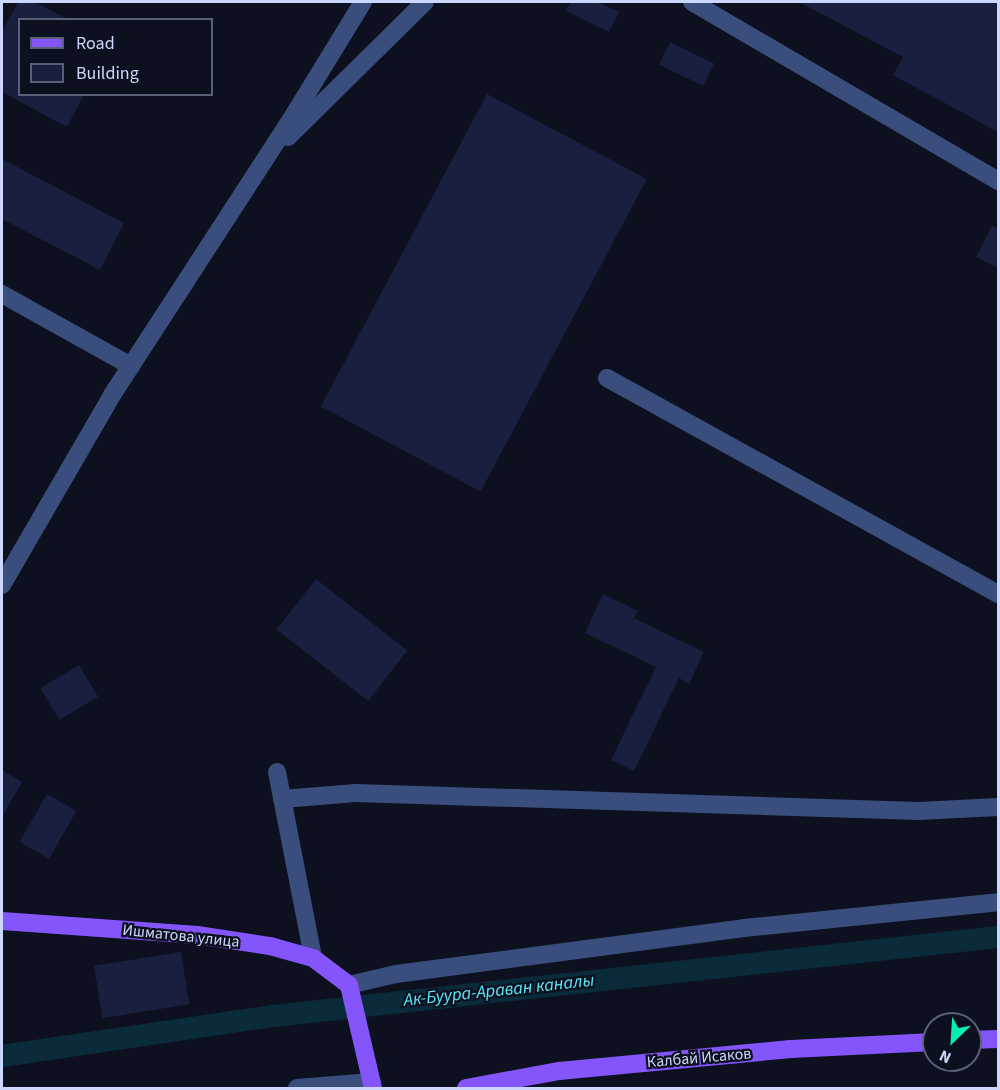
<!DOCTYPE html>
<meta charset="utf-8">
<style>
body{margin:0}
#map{position:relative;width:1000px;height:1090px;overflow:hidden;background:#0d101e;font-family:"Source Sans 3",sans-serif}
div>[style]{position:absolute}
.canal>*{height:22px;margin:-11px;padding:0 11px;transform-origin:11px;border-radius:11px;background:#0a2c3a}
.building>*{inset:0;background:#191f3e;transform-origin:0 0}
.minor>*{height:18px;margin:-9px;padding:0 9px;transform-origin:9px;border-radius:9px;background:#394e7c}
.major>*{height:18px;margin:-9px;padding:0 9px;transform-origin:9px;border-radius:9px;background:#8355fa}
span{translate:-50% -50%;white-space:nowrap;text-align:center;line-height:1.15;-webkit-text-stroke:4.5px #0d101e;paint-order:stroke}
.street-label{font-size:16px;color:#cbd7fe}
.water-label{font-size:18px;color:#5ce9fa;font-style:italic}
.frame{position:absolute;inset:0;border:3px solid #cbd7fe;pointer-events:none}
.legend{position:absolute;left:18px;top:18px;width:195px;height:78px;box-sizing:border-box;background:#0d101e;border:2px solid #596078;margin:0;padding:8px 10px;list-style:none;font-size:18px;color:#cbd7fe}
.legend li{display:flex;align-items:center;gap:12px;height:30px}
.legend b{width:30px;border:2px solid #596078}
.north{position:absolute;left:922px;top:1012px;width:60px;height:60px;box-sizing:border-box;background:#0d101e;border:2px solid #596078;border-radius:50%;rotate:205deg;font-size:16px;font-weight:700;line-height:24px;text-align:center;color:#cbd7fe}
.north::after{content:'';display:block;margin:auto;width:21px;height:27px;background:#07eeb4;clip-path:polygon(50% 0,100% 100%,50% 72%,0 100%)}
</style>
<div id="map">
<div class="canal">
<div style="left:2px;top:1056px;width:274px;rotate:-8.4deg"></div>
<div style="left:273px;top:1016px;width:729px;rotate:-6.22deg"></div>
</div>
<div class="building">
<div style="clip-path:polygon(18px 2px,35px 2px,69px 20px,20px 20px,20px 94px,84px 94px,67px 127px,2px 92px,2px 32px)"></div>
<div style="clip-path:polygon(571px 2px,598px 2px,619px 12px,609px 32px,566px 11px)"></div>
<div style="clip-path:polygon(799px 2px,998px 2px,998px 132px,893px 75px,903px 57px)"></div>
<div style="left:670px;top:42px;width:49px;height:25px;rotate:26deg"></div>
<div style="left:487px;top:94px;width:181px;height:354px;rotate:28deg"></div>
<div style="clip-path:polygon(2px 159px,124px 223px,100px 270px,2px 219px)"></div>
<div style="clip-path:polygon(992px 226px,998px 229px,998px 268px,976px 257px)"></div>
<div style="left:316px;top:579px;width:116px;height:64px;rotate:38deg"></div>
<div style="clip-path:polygon(603px 594px,638px 611px,634px 618px,704px 652px,689px 684px,679px 678px,634px 771px,611px 760px,656px 667px,585px 633px)"></div>
<div style="left:79px;top:665px;width:37px;height:45px;rotate:59deg"></div>
<div style="clip-path:polygon(2px 770px,22px 782px,2px 817px)"></div>
<div style="left:47px;top:794px;width:34px;height:55px;rotate:30deg"></div>
<div style="left:181px;top:952px;width:53px;height:88px;rotate:81deg"></div>
</div>
<div class="minor">
<div style="left:692px;top:2px;width:355px;rotate:30.3deg"></div>
<div style="left:288px;top:137px;width:192px;rotate:-44.6deg"></div>
<div style="left:2px;top:294px;width:148px;rotate:29.2deg"></div>
<div style="left:607px;top:378px;width:447px;rotate:28.9deg"></div>
<div style="left:2px;top:585px;width:220px;rotate:-59.9deg"></div>
<div style="left:112px;top:395px;width:336px;rotate:-57deg"></div>
<div style="left:295px;top:113px;width:130px;rotate:-58.5deg"></div>
<div style="left:277px;top:772px;width:189px;rotate:79deg"></div>
<div style="left:282px;top:799px;width:74px;rotate:-4.6deg"></div>
<div style="left:356px;top:793px;width:563px;rotate:1.83deg"></div>
<div style="left:919px;top:811px;width:79px;rotate:-2.9deg"></div>
<div style="left:349px;top:985px;width:48px;rotate:-13.2deg"></div>
<div style="left:396px;top:974px;width:351px;rotate:-7.5deg"></div>
<div style="left:744px;top:928px;width:255px;rotate:-5.8deg"></div>
<div style="left:297px;top:1088px;width:75px;rotate:-4.6deg"></div>
</div>
<div class="major">
<div style="left:2px;top:921px;width:196px;rotate:4.1deg"></div>
<div style="left:197px;top:935px;width:74px;rotate:8.6deg"></div>
<div style="left:270px;top:946px;width:45px;rotate:15.6deg"></div>
<div style="left:313px;top:958px;width:45px;rotate:36.9deg"></div>
<div style="left:349px;top:985px;width:106px;rotate:76.9deg"></div>
<div style="left:970px;top:1040px;width:28px;rotate:-2deg"></div>
<div style="left:466px;top:1088px;width:95px;rotate:-10.4deg"></div>
<div style="left:559px;top:1071px;width:233px;rotate:-5.4deg"></div>
<div style="left:791px;top:1049px;width:143px;rotate:-2.8deg"></div>
</div>
<div class="street-label">
<span style="left:181px;top:936px;rotate:6deg">Ишматова улица</span>
<span style="left:699px;top:1058px;rotate:-5deg">Калбай Исаков</span>
</div>
<div class="water-label">
<span style="left:499px;top:991px;rotate:-6deg">Ак-Буура-Араван каналы</span>
</div>
<div class="frame"></div>
<ul class="legend">
<li><b style="height:8px;background:#8355fa"></b>Road</li>
<li><b style="height:16px;background:#191f3e"></b>Building</li>
</ul>
<div class="north">N</div>
</div>
